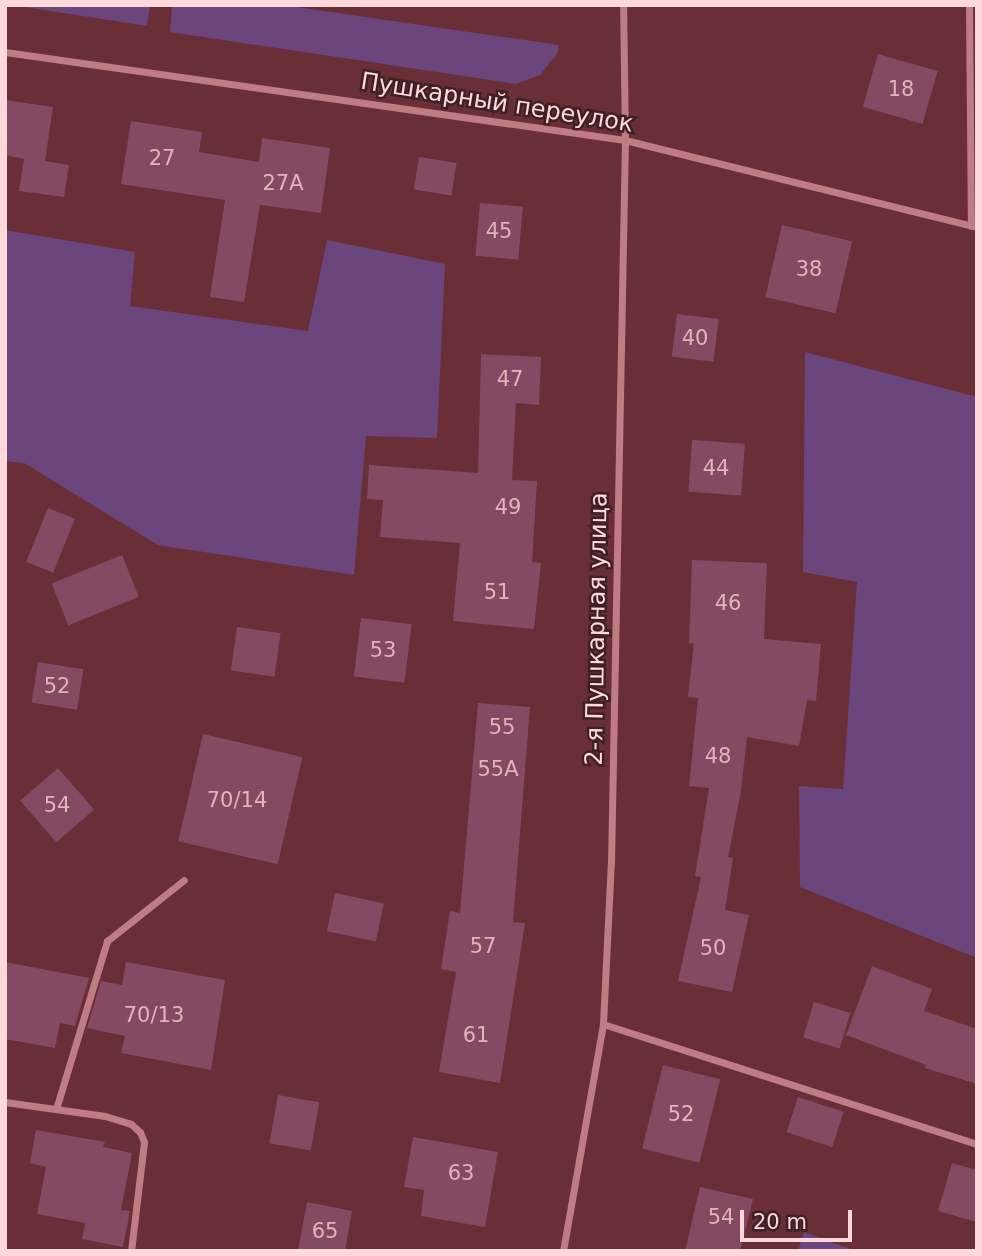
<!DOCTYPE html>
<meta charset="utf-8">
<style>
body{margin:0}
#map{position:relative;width:982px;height:1256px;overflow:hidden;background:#6a2e36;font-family:"DejaVu Sans",sans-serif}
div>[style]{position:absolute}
.green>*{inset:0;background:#6a467c}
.building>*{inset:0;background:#844a63;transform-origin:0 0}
.minor>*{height:7px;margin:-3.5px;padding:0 3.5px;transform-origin:3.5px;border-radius:3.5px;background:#c07c83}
span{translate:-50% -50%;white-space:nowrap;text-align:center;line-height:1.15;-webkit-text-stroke:5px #3d2124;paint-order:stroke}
.number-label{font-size:21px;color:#e0b4bc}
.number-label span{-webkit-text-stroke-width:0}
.street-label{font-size:24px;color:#fed8da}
.frame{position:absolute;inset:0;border:7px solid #fed8da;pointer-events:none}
.scale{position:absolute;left:740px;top:1210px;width:112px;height:32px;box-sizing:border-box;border:4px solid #fed8da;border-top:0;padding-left:9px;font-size:21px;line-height:24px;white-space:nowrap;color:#fed8da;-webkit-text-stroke:5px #3d2124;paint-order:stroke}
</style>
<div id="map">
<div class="green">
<div style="clip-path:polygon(13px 5px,150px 5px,147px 26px)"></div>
<div style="clip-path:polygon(172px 5px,283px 5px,559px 45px,557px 54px,540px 75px,516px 84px,170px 32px)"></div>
<div style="clip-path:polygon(5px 230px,135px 252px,130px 306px,308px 331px,327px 240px,445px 264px,437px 438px,366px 436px,354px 575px,158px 545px,24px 463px,5px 461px)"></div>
<div style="clip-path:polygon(805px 352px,977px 397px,977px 958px,800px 887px,799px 786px,843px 789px,857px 582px,803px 572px)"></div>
<div style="clip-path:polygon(804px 1232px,856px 1251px,798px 1251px)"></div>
</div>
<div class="building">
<div style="left:878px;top:54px;width:62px;height:55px;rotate:16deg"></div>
<div style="clip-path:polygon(5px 100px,53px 107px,45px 161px,69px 165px,64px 197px,19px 191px,24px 159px,5px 155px)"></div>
<div style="clip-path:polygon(131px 121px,202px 132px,199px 152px,259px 162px,262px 138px,330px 148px,321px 213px,260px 205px,244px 302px,210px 297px,225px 200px,121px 184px)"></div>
<div style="left:419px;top:157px;width:38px;height:33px;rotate:9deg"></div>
<div style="left:480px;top:203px;width:43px;height:53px;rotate:5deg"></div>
<div style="left:782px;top:225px;width:72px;height:74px;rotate:13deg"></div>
<div style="left:677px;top:314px;width:42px;height:43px;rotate:7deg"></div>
<div style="clip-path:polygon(481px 354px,541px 357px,539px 405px,516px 403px,512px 480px,537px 481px,532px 562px,541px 563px,534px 629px,453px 621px,460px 543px,380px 537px,383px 500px,367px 499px,369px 465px,478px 473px)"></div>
<div style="left:692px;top:440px;width:53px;height:52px;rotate:4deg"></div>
<div style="left:48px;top:508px;width:29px;height:58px;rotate:22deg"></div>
<div style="left:122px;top:555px;width:45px;height:76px;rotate:68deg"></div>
<div style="clip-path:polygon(692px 560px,767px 563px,764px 639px,821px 644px,816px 701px,807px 700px,799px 746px,747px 737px,741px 791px,728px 857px,733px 858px,725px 910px,749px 915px,732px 992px,678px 981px,701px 877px,695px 876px,709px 788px,689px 786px,698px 698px,688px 697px,694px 643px,689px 643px)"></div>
<div style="left:361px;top:618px;width:51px;height:59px;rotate:7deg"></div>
<div style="left:237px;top:627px;width:44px;height:44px;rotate:8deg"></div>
<div style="left:38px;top:662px;width:46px;height:41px;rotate:9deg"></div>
<div style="clip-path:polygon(478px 703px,530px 707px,513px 922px,525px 923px,500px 1083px,439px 1072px,456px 972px,441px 969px,450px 911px,460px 913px)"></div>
<div style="left:203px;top:734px;width:102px;height:110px;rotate:13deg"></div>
<div style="left:58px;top:768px;width:55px;height:50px;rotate:49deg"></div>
<div style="left:335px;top:893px;width:50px;height:39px;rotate:12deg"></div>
<div style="clip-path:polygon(5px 962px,89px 978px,75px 1026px,60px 1023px,55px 1048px,5px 1039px)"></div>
<div style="clip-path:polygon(126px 962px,225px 980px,211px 1070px,121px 1053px,125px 1036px,87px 1028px,101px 981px,122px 985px)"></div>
<div style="clip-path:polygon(872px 966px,932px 989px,924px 1011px,977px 1029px,977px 1084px,925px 1068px,926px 1065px,846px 1035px)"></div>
<div style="left:814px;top:1002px;width:38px;height:37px;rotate:17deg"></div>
<div style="left:663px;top:1065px;width:59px;height:86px;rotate:14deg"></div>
<div style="left:278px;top:1095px;width:42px;height:49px;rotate:10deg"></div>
<div style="left:798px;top:1097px;width:48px;height:37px;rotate:18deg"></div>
<div style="clip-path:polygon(36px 1130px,105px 1142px,103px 1147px,132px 1153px,121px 1210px,130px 1211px,123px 1247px,82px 1239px,85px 1223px,37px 1214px,46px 1167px,30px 1163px)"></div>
<div style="clip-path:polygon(413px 1137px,498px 1152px,485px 1227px,421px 1216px,424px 1190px,404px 1187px)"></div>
<div style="clip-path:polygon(952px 1163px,977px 1170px,977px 1222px,938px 1211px)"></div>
<div style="clip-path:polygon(700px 1187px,753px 1199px,740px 1251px,685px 1251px)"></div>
<div style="clip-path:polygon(307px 1202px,352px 1211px,345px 1251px,298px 1251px)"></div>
</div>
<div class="minor">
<div style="left:969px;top:5px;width:221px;rotate:89.5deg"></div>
<div style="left:5px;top:52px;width:626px;rotate:8.08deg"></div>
<div style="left:625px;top:140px;width:363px;rotate:13.9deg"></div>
<div style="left:603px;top:1024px;width:393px;rotate:17.8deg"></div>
<div style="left:5px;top:1102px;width:101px;rotate:8deg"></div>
<div style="left:105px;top:1116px;width:27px;rotate:17deg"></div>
<div style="left:131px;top:1124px;width:12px;rotate:42deg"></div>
<div style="left:140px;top:1132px;width:11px;rotate:68deg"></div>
<div style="left:144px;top:1142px;width:110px;rotate:96.8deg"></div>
<div style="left:56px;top:1109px;width:176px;rotate:-73.1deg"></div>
<div style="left:107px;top:941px;width:98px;rotate:-38.4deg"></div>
<div style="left:563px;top:1251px;width:230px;rotate:-80deg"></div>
<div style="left:603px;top:1024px;width:161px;rotate:-87.2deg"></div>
<div style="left:611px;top:863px;width:723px;rotate:-88.89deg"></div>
<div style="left:625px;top:140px;width:135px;rotate:-90.8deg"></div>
</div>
<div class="number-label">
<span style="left:901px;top:89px">18</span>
<span style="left:162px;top:158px">27</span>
<span style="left:283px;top:183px">27А</span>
<span style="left:499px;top:231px">45</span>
<span style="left:809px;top:269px">38</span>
<span style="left:695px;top:338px">40</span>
<span style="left:510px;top:379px">47</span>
<span style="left:716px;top:468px">44</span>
<span style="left:508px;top:507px">49</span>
<span style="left:497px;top:592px">51</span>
<span style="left:728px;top:603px">46</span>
<span style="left:383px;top:650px">53</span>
<span style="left:57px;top:686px">52</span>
<span style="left:502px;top:727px">55</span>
<span style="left:718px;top:756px">48</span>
<span style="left:498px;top:769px">55А</span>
<span style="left:237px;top:800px">70/14</span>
<span style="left:57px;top:805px">54</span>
<span style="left:483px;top:946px">57</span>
<span style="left:713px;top:948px">50</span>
<span style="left:154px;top:1015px">70/13</span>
<span style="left:476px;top:1035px">61</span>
<span style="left:681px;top:1114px">52</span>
<span style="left:461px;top:1173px">63</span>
<span style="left:721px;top:1217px">54</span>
<span style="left:325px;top:1231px">65</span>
</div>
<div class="street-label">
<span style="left:497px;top:103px;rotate:9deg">Пушкарный переулок</span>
<span style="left:597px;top:629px;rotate:-89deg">2-я Пушкарная улица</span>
</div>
<div class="frame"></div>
<div class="scale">20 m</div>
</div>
